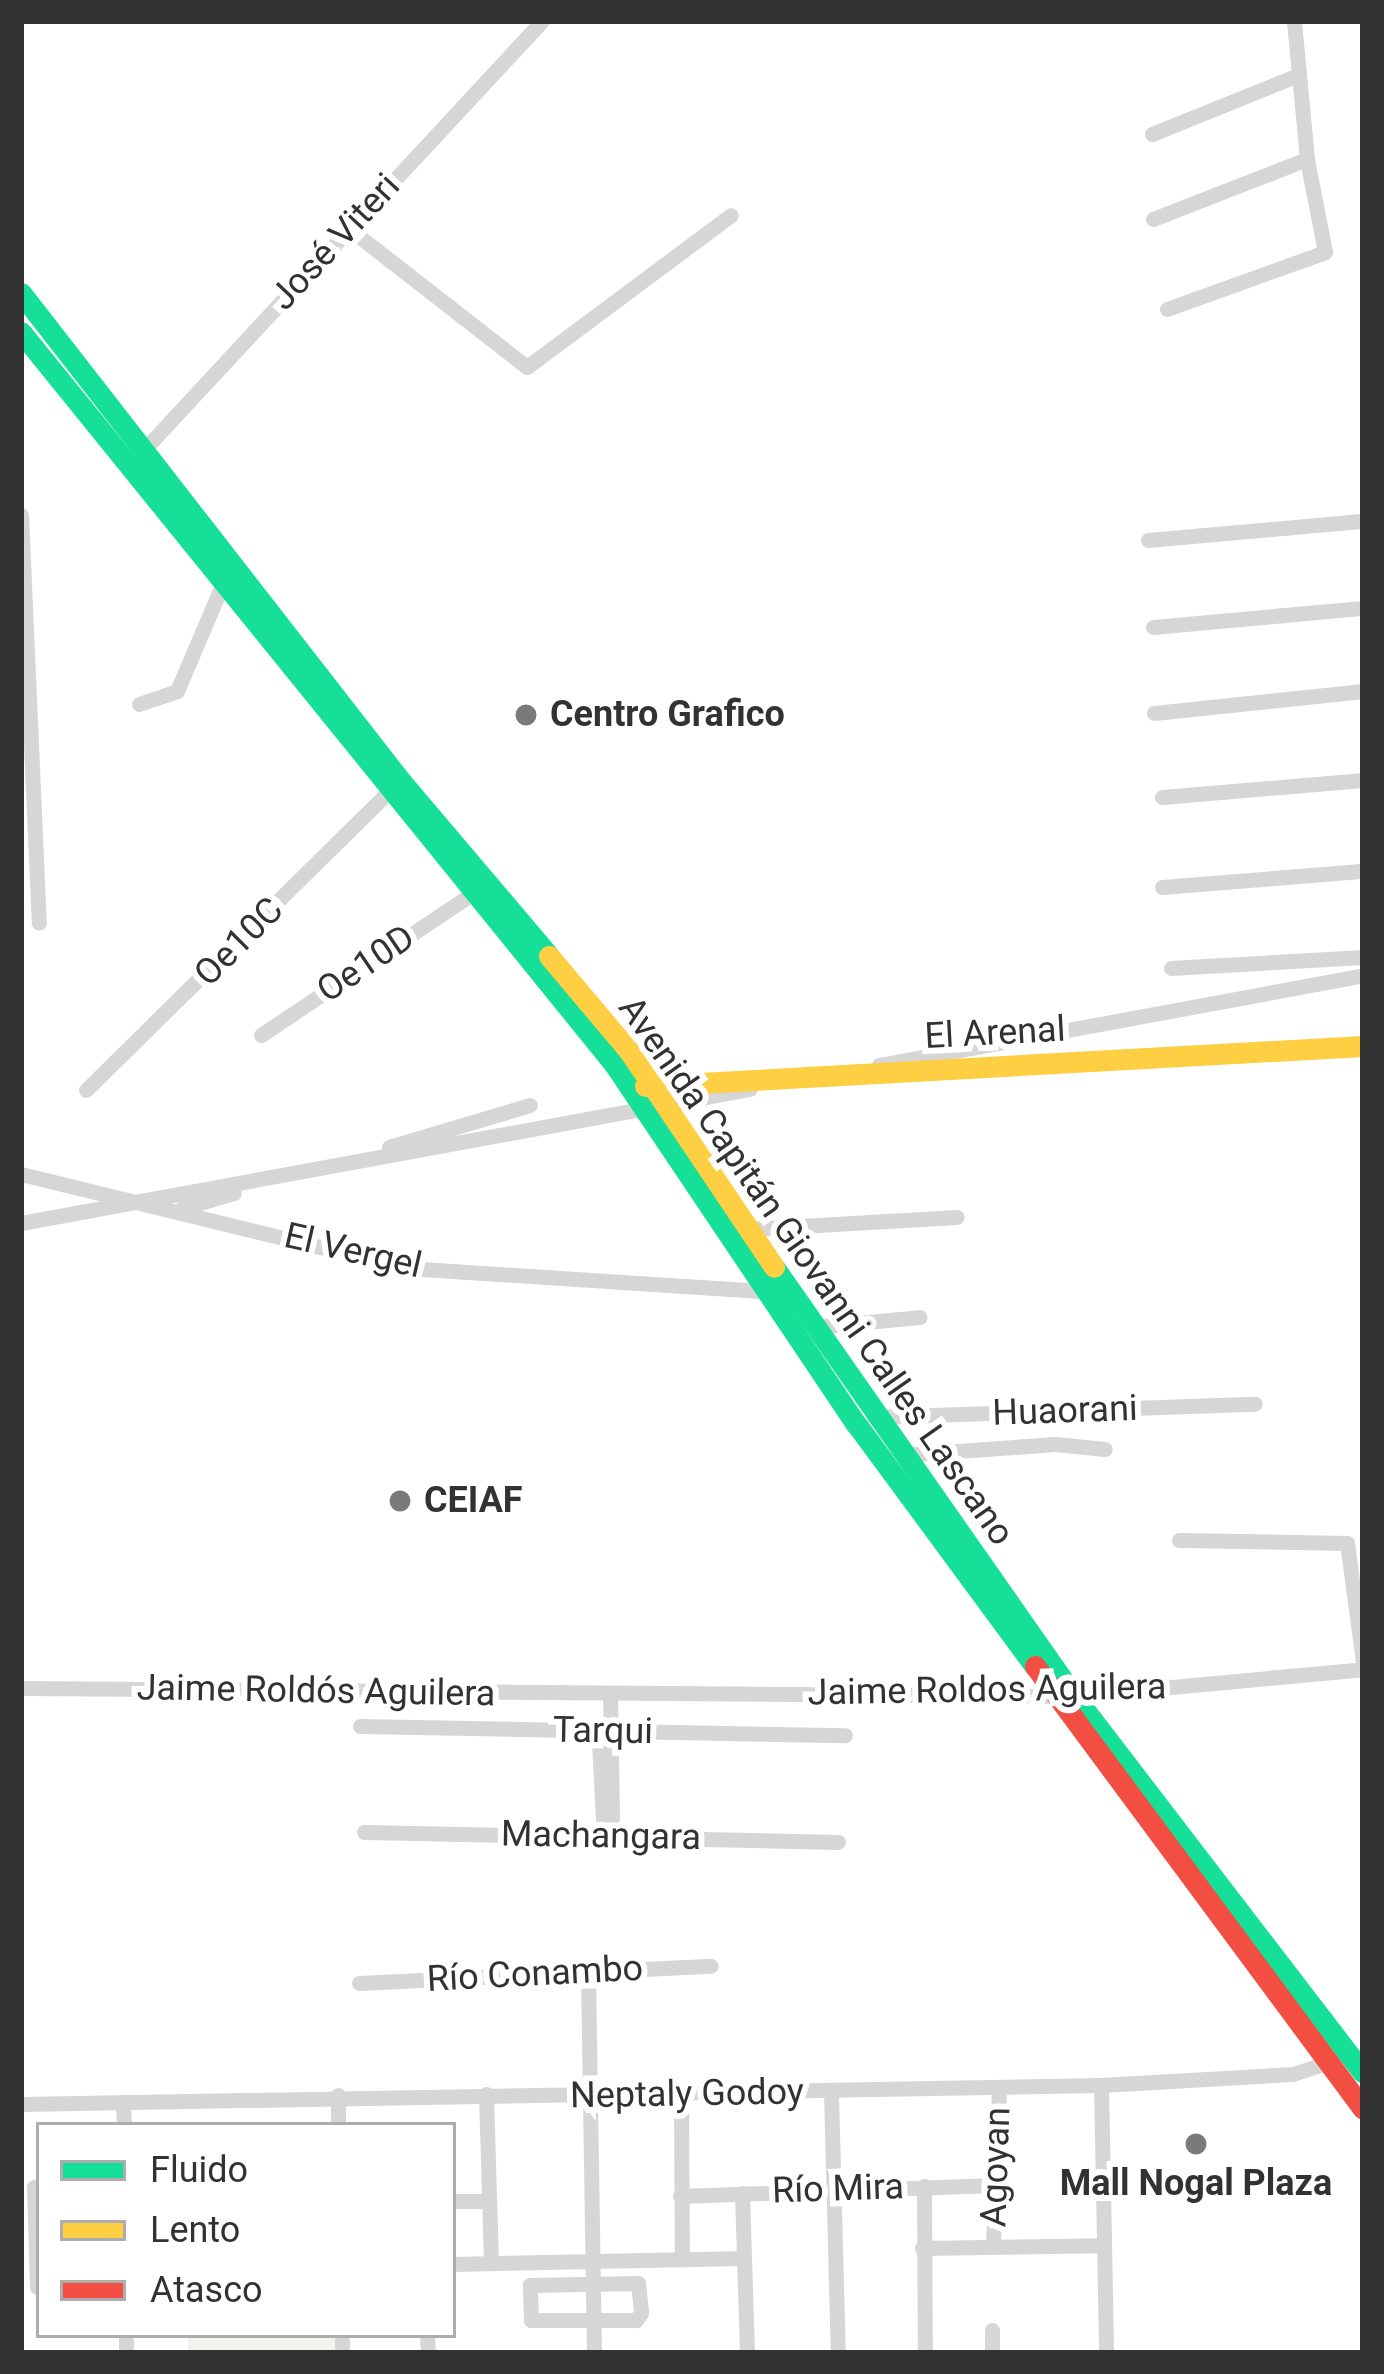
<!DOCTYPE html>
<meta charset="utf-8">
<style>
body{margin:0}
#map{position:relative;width:1384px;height:2374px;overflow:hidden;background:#fff;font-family:Roboto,sans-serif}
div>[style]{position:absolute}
.green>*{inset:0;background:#f0f4ed;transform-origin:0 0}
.street>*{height:15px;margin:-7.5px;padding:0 7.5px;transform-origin:7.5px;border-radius:7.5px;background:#d6d6d6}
.fast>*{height:21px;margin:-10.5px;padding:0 10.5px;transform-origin:10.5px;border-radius:10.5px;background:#16e098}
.slow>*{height:21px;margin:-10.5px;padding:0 10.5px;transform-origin:10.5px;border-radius:10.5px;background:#ffcf43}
.jam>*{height:21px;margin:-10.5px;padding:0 10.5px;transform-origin:10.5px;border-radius:10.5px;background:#f24e42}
.dots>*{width:33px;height:33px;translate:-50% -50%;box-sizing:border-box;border:6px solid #fff;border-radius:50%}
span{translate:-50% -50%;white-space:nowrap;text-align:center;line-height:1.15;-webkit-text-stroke:12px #fff;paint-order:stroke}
.street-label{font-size:36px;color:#323232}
.poi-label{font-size:36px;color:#323232;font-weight:700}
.left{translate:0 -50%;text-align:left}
.frame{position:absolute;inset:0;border:24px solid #323232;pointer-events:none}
.legend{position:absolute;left:36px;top:2122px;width:420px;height:216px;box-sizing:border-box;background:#fff;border:3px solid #adadad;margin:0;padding:15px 21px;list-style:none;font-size:36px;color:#323232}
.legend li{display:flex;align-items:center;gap:24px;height:60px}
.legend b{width:60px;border:3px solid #adadad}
</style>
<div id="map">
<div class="green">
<div style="left:188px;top:2335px;width:151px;height:18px"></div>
</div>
<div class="street">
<div style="left:1152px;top:134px;width:157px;rotate:-22deg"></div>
<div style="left:1153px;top:219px;width:165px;rotate:-21.3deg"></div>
<div style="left:347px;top:227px;width:228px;rotate:37.9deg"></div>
<div style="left:527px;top:367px;width:254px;rotate:-36.7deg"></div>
<div style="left:1167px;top:309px;width:168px;rotate:-19.8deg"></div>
<div style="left:1325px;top:252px;width:95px;rotate:-101deg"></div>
<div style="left:1307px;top:159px;width:139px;rotate:-95.4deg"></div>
<div style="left:140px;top:454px;width:591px;rotate:-47.13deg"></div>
<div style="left:21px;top:515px;width:408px;rotate:87.5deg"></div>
<div style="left:1148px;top:540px;width:216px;rotate:-5.1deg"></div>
<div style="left:1153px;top:627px;width:211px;rotate:-5.2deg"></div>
<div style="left:139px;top:704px;width:40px;rotate:-18.9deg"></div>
<div style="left:177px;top:691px;width:117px;rotate:-66.9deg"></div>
<div style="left:1154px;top:713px;width:210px;rotate:-6deg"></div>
<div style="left:1162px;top:797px;width:202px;rotate:-4.8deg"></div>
<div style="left:1162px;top:887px;width:202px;rotate:-4.6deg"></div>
<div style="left:1171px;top:968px;width:192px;rotate:-3.3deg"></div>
<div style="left:261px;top:1035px;width:254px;rotate:-33.8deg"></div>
<div style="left:879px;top:1065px;width:492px;rotate:-10.5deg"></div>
<div style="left:86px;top:1090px;width:424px;rotate:-44.6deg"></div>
<div style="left:389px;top:1147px;width:147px;rotate:-16.6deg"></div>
<div style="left:21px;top:1174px;width:396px;rotate:13.7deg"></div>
<div style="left:406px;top:1268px;width:359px;rotate:3.7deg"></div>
<div style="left:182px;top:1208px;width:54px;rotate:-16.1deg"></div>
<div style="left:21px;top:1223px;width:741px;rotate:-10.42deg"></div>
<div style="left:747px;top:1229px;width:210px;rotate:-3.3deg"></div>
<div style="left:813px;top:1327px;width:107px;rotate:-5.3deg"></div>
<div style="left:874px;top:1417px;width:381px;rotate:-2deg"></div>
<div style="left:902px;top:1455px;width:153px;rotate:-4.1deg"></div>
<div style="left:1055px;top:1444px;width:50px;rotate:5.7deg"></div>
<div style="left:1179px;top:1540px;width:168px;rotate:1deg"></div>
<div style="left:1347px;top:1543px;width:119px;rotate:82.3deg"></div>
<div style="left:21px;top:1688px;width:1053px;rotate:0.44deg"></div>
<div style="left:1074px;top:1696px;width:290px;rotate:-5.3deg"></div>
<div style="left:360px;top:1726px;width:485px;rotate:1.1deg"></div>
<div style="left:364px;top:1832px;width:474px;rotate:1.2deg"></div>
<div style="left:604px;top:1836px;width:20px;rotate:-66deg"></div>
<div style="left:612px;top:1818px;width:124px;rotate:-90.9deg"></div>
<div style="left:604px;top:1836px;width:93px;rotate:-93.1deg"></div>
<div style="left:599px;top:1743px;width:15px;rotate:-53deg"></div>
<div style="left:588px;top:1972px;width:381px;rotate:89.1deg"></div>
<div style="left:359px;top:1983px;width:352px;rotate:-2.8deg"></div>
<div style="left:1101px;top:2085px;width:268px;rotate:88.9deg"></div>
<div style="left:831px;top:2093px;width:260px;rotate:88.5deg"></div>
<div style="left:486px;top:2094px;width:169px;rotate:88.3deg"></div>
<div style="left:681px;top:2094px;width:165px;rotate:89.7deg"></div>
<div style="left:338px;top:2095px;width:30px;rotate:90deg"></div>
<div style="left:123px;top:2102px;width:23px;rotate:88deg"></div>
<div style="left:21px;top:2104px;width:1080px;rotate:-1.01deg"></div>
<div style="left:1101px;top:2085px;width:192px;rotate:-3.3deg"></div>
<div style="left:1293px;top:2074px;width:44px;rotate:-18.4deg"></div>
<div style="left:924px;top:2186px;width:167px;rotate:89.7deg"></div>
<div style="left:34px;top:2187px;width:100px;rotate:88.3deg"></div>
<div style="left:742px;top:2193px;width:160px;rotate:88.2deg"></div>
<div style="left:680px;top:2196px;width:315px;rotate:-2deg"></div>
<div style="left:453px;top:2201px;width:36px"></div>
<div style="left:993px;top:2246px;width:159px;rotate:-87.8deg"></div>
<div style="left:922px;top:2248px;width:182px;rotate:-0.9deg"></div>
<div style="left:453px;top:2264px;width:291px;rotate:-1.2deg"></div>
<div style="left:530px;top:2285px;width:108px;rotate:-1.1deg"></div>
<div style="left:638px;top:2283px;width:30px;rotate:84deg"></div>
<div style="left:641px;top:2313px;width:9px;rotate:126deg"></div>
<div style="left:636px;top:2320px;width:105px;rotate:180deg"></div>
<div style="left:531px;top:2320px;width:35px;rotate:-92deg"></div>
<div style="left:992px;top:2330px;width:23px;rotate:90deg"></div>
<div style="left:126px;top:2335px;width:18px;rotate:90deg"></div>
<div style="left:342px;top:2335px;width:18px;rotate:90deg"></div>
<div style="left:427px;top:2335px;width:18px;rotate:87deg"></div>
</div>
<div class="fast">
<div style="left:21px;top:293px;width:617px;rotate:52.11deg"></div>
<div style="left:400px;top:780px;width:231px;rotate:49.7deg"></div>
<div style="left:21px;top:332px;width:942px;rotate:50.99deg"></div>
<div style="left:614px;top:1064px;width:435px;rotate:56.1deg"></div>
<div style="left:857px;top:1425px;width:300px;rotate:53.6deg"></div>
<div style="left:774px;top:1267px;width:523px;rotate:55.03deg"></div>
<div style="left:1074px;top:1696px;width:474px;rotate:52.5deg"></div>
</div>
<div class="slow">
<div style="left:549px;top:956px;width:124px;rotate:49.9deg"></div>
<div style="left:629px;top:1051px;width:260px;rotate:56.1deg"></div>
<div style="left:645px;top:1086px;width:719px;rotate:-3.19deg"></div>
</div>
<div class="jam">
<div style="left:1035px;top:1666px;width:551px;rotate:53.48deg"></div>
</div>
<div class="dots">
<div style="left:526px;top:715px;background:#7a7a7a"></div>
<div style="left:400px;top:1501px;background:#7a7a7a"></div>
<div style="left:1196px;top:2144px;background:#7a7a7a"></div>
</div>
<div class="street-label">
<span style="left:335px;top:242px;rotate:-47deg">José Viteri</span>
<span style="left:239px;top:942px;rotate:-45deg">Oe10C</span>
<span style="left:366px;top:964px;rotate:-34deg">Oe10D</span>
<span style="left:995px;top:1033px;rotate:-3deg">El Arenal</span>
<span style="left:353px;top:1251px;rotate:13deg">El Vergel</span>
<span style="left:816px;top:1271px;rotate:55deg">Avenida Capitán Giovanni Calles Lascano</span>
<span style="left:1065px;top:1411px;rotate:-2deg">Huaorani</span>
<span style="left:987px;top:1690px;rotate:-1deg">Jaime Roldos Aguilera</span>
<span style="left:316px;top:1691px;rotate:1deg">Jaime Roldós Aguilera</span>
<span style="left:603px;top:1731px;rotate:1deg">Tarqui</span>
<span style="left:601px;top:1836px;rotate:1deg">Machangara</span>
<span style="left:535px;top:1974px;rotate:-3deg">Río Conambo</span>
<span style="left:687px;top:2094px;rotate:-1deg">Neptaly Godoy</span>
<span style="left:996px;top:2167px;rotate:-88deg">Agoyan</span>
<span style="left:838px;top:2189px;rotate:-2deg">Río Mira</span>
</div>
<div class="poi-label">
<span class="left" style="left:550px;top:715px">Centro Grafico</span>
<span class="left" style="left:424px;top:1501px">CEIAF</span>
<span style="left:1196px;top:2184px">Mall Nogal Plaza</span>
</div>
<div class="frame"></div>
<ul class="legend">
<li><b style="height:15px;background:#16e098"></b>Fluido</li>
<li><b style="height:15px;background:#ffcf43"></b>Lento</li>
<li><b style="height:15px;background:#f24e42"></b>Atasco</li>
</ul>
</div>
